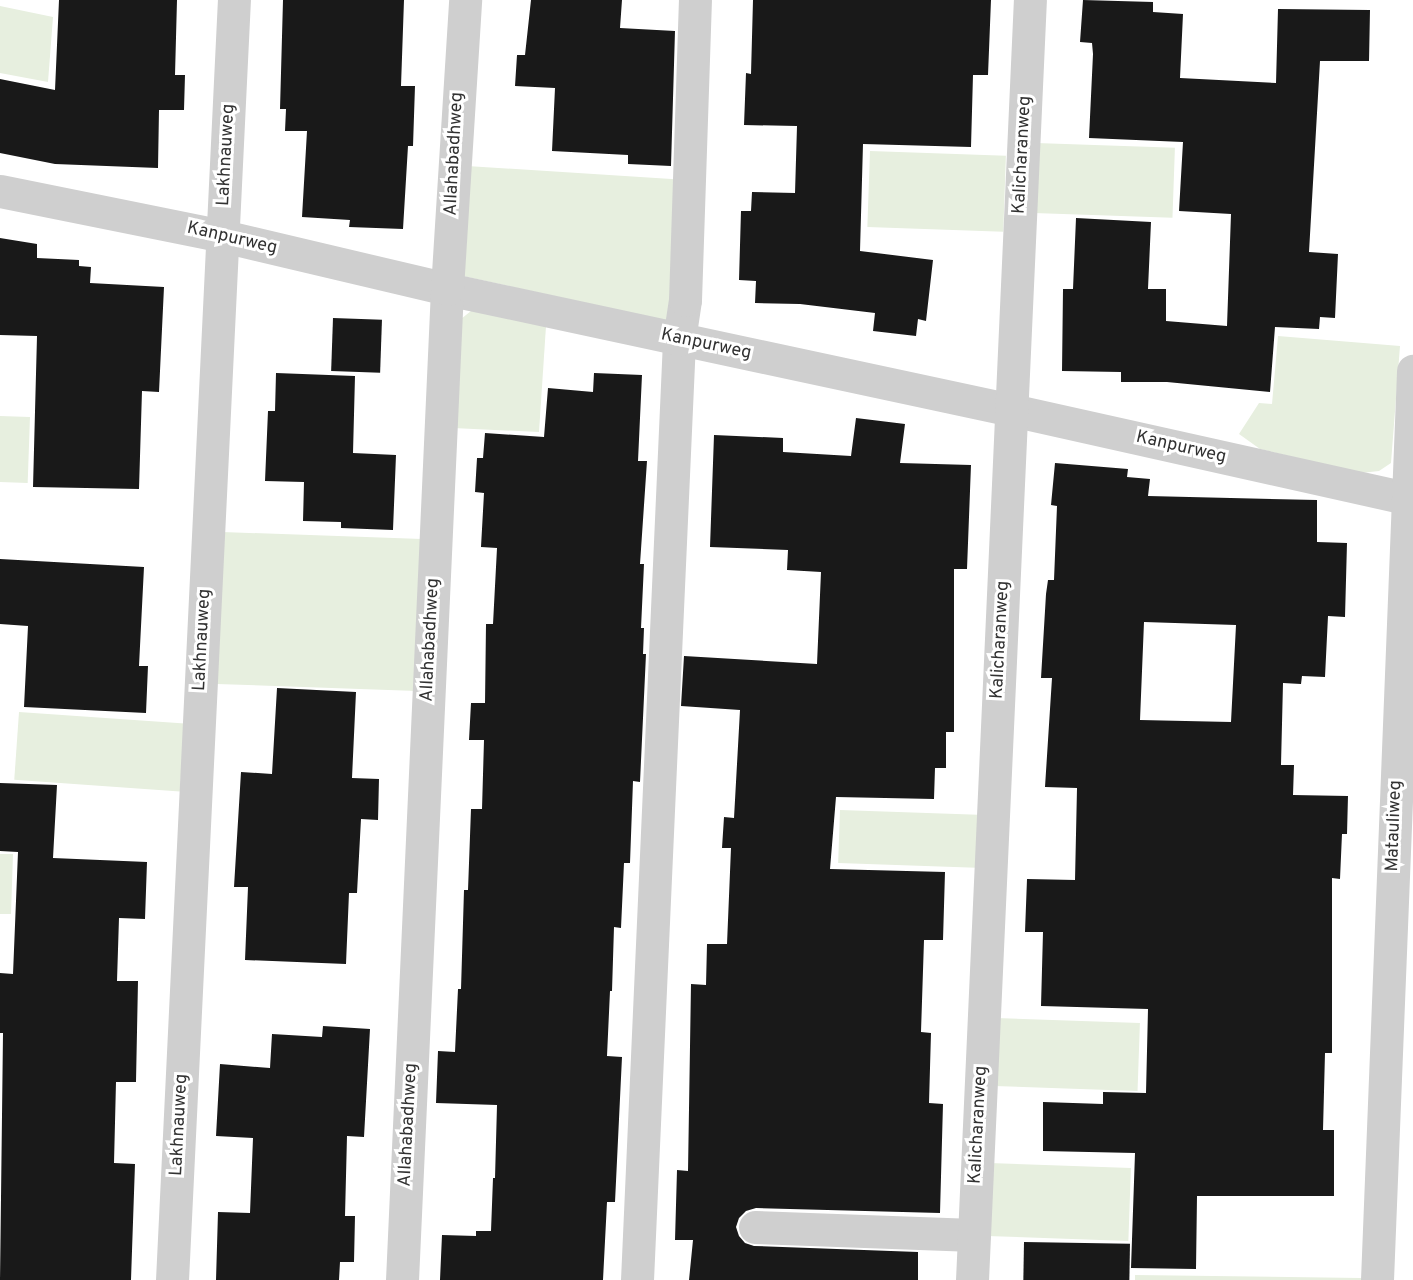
<!DOCTYPE html>
<style>
body{margin:0}
#map{position:relative;width:1413px;height:1280px;overflow:hidden;background:#fff;font-family:Overpass,sans-serif}
div>[style]{position:absolute}
.green>*{inset:0;background:#e7efdf;transform-origin:0 0}
.building>*{inset:0;background:#191919;transform-origin:0 0}
.street>*{height:33px;margin:-16.5px;padding:0 16.5px;transform-origin:16.5px;border-radius:16.5px;background:#cfcfcf}
span{translate:-50% -50%;white-space:nowrap;text-align:center;line-height:1.15;-webkit-text-stroke:6px #fff;paint-order:stroke}
.street-label{font-size:18px;color:#323232}
</style>
<div id="map">
<div class="green">
<div style="clip-path:polygon(0 6px,53px 17px,48px 82px,0 73px)"></div>
<div style="left:1036px;top:143px;width:139px;height:70px;rotate:2deg"></div>
<div style="left:870px;top:151px;width:136px;height:76px;rotate:2deg"></div>
<div style="clip-path:polygon(467px 166px,687px 180px,668px 321px,463px 276px)"></div>
<div style="clip-path:polygon(471px 311px,485px 311px,546px 326px,539px 432px,453px 428px,461px 319px)"></div>
<div style="clip-path:polygon(1278px 336px,1400px 346px,1391px 463px,1379px 471px,1361px 473px,1260px 449px,1239px 434px,1259px 403px,1272px 404px)"></div>
<div style="left:0;top:416px;width:30px;height:66px;rotate:2deg"></div>
<div style="left:222px;top:532px;width:200px;height:152px;rotate:2deg"></div>
<div style="left:19px;top:712px;width:166px;height:68px;rotate:4deg"></div>
<div style="left:840px;top:810px;width:138px;height:53px;rotate:2deg"></div>
<div style="clip-path:polygon(0 854px,13px 854px,11px 914px,0 914px)"></div>
<div style="left:996px;top:1018px;width:144px;height:68px;rotate:2deg"></div>
<div style="left:989px;top:1163px;width:142px;height:73px;rotate:2deg"></div>
<div style="clip-path:polygon(1135px 1275px,1361px 1278px,1361px 1280px,1135px 1280px)"></div>
</div>
<div class="building">
<div style="clip-path:polygon(59px 0,177px 0,175px 75px,185px 75px,184px 110px,159px 110px,158px 168px,55px 164px,0 153px,0 79px,55px 90px)"></div>
<div style="clip-path:polygon(283px 0,404px 0,401px 86px,415px 86px,413px 146px,408px 146px,403px 229px,349px 227px,350px 220px,302px 217px,307px 131px,285px 131px,286px 109px,280px 109px)"></div>
<div style="clip-path:polygon(531px 0,622px 0,620px 28px,675px 31px,671px 166px,628px 164px,628px 155px,552px 151px,555px 88px,515px 86px,517px 55px,525px 55px)"></div>
<div style="clip-path:polygon(753px 0,991px 0,988px 75px,973px 75px,971px 147px,863px 144px,860px 251px,933px 260px,926px 321px,918px 319px,916px 336px,873px 331px,875px 313px,800px 304px,755px 303px,756px 281px,739px 280px,741px 211px,751px 211px,752px 192px,795px 193px,797px 126px,744px 125px,746px 73px,751px 74px)"></div>
<div style="clip-path:polygon(1083px 0,1153px 2px,1153px 12px,1183px 14px,1180px 78px,1276px 83px,1278px 9px,1370px 10px,1369px 61px,1320px 61px,1309px 252px,1338px 254px,1335px 318px,1320px 317px,1319px 329px,1275px 327px,1270px 392px,1167px 382px,1121px 382px,1121px 372px,1062px 371px,1063px 289px,1073px 289px,1076px 218px,1151px 222px,1148px 289px,1166px 289px,1166px 321px,1227px 326px,1231px 214px,1179px 211px,1183px 142px,1089px 138px,1093px 54px,1092px 43px,1080px 42px)"></div>
<div style="clip-path:polygon(0 238px,37px 244px,37px 258px,79px 260px,79px 266px,91px 267px,90px 283px,164px 287px,159px 392px,142px 391px,139px 489px,33px 487px,37px 336px,0 335px)"></div>
<div style="left:333px;top:318px;width:49px;height:53px;rotate:2deg"></div>
<div style="clip-path:polygon(276px 373px,355px 376px,353px 453px,396px 455px,393px 530px,341px 528px,341px 522px,303px 521px,304px 482px,265px 481px,268px 411px,275px 411px)"></div>
<div style="clip-path:polygon(594px 373px,642px 375px,638px 461px,647px 461px,640px 564px,644px 564px,641px 628px,644px 628px,643px 654px,646px 654px,640px 782px,633px 781px,630px 863px,624px 863px,621px 928px,614px 927px,612px 991px,610px 991px,607px 1056px,622px 1057px,615px 1202px,607px 1202px,603px 1280px,440px 1280px,442px 1235px,476px 1236px,476px 1231px,491px 1231px,493px 1178px,495px 1178px,497px 1105px,436px 1103px,438px 1051px,455px 1052px,458px 989px,461px 989px,464px 890px,468px 890px,471px 809px,482px 809px,484px 740px,469px 740px,471px 703px,485px 703px,486px 624px,493px 624px,497px 548px,481px 547px,484px 493px,475px 492px,477px 458px,483px 458px,485px 433px,544px 437px,548px 388px,593px 392px)"></div>
<div style="clip-path:polygon(856px 418px,905px 424px,900px 463px,971px 465px,967px 569px,954px 569px,954px 732px,946px 732px,946px 768px,935px 768px,934px 799px,836px 797px,830px 869px,945px 872px,943px 940px,924px 940px,921px 1032px,931px 1033px,929px 1103px,943px 1104px,940px 1213px,756px 1208px,746px 1211px,739px 1218px,736px 1227px,739px 1236px,745px 1243px,754px 1246px,918px 1252px,918px 1280px,689px 1280px,693px 1240px,675px 1240px,677px 1170px,688px 1171px,691px 984px,706px 985px,707px 944px,727px 944px,731px 848px,722px 848px,724px 817px,734px 818px,740px 710px,681px 706px,684px 656px,817px 664px,821px 572px,787px 570px,788px 550px,710px 547px,714px 435px,783px 438px,783px 452px,851px 456px)"></div>
<div style="clip-path:polygon(evenodd,1055px 463px,1128px 469px,1127px 477px,1150px 479px,1148px 496px,1317px 500px,1317px 542px,1347px 543px,1345px 617px,1328px 616px,1325px 677px,1302px 676px,1301px 684px,1283px 683px,1281px 765px,1294px 765px,1293px 795px,1348px 796px,1347px 834px,1342px 834px,1340px 879px,1332px 878px,1332px 1053px,1325px 1053px,1323px 1130px,1334px 1130px,1334px 1196px,1197px 1196px,1196px 1269px,1131px 1268px,1135px 1153px,1043px 1151px,1043px 1102px,1103px 1104px,1103px 1092px,1146px 1093px,1148px 1009px,1041px 1006px,1043px 932px,1025px 932px,1027px 879px,1075px 880px,1077px 788px,1045px 787px,1052px 678px,1041px 678px,1046px 594px,1048px 580px,1054px 580px,1057px 506px,1051px 505px,1055px 463px,1144px 622px,1236px 625px,1231px 722px,1140px 720px,1144px 622px)"></div>
<div style="clip-path:polygon(0 559px,144px 567px,139px 666px,148px 666px,146px 713px,24px 707px,28px 626px,0 624px)"></div>
<div style="clip-path:polygon(277px 688px,356px 692px,352px 778px,379px 779px,378px 820px,361px 819px,357px 893px,349px 893px,346px 964px,245px 960px,248px 887px,234px 887px,241px 772px,272px 774px)"></div>
<div style="clip-path:polygon(0 783px,57px 785px,53px 858px,147px 862px,145px 919px,119px 918px,117px 981px,138px 981px,136px 1082px,116px 1082px,114px 1163px,135px 1164px,131px 1280px,0 1280px,3px 1033px,0 1033px,0 973px,13px 974px,18px 852px,0 851px)"></div>
<div style="clip-path:polygon(323px 1026px,370px 1029px,364px 1137px,347px 1136px,345px 1216px,355px 1216px,354px 1262px,340px 1262px,339px 1280px,216px 1280px,218px 1212px,250px 1213px,253px 1138px,216px 1136px,220px 1064px,270px 1068px,272px 1034px,322px 1037px)"></div>
<div style="left:1024px;top:1242px;width:106px;height:38px;rotate:1deg"></div>
</div>
<div class="street">
<div style="left:0;top:191px;width:227px;rotate:11.4deg"></div>
<div style="left:223px;top:236px;width:230px;rotate:13.3deg"></div>
<div style="left:447px;top:289px;width:578px;rotate:12.09deg"></div>
<div style="left:1012px;top:410px;width:411px;rotate:12.6deg"></div>
<div style="left:755px;top:1227px;width:219px;rotate:2.1deg"></div>
<div style="left:172px;top:1280px;width:1282px;rotate:-87.23deg"></div>
<div style="left:402px;top:1280px;width:992px;rotate:-87.4deg"></div>
<div style="left:447px;top:289px;width:290px;rotate:-86.4deg"></div>
<div style="left:637px;top:1280px;width:941px;rotate:-87.44deg"></div>
<div style="left:679px;top:340px;width:40px;rotate:-81.5deg"></div>
<div style="left:685px;top:300px;width:300px;rotate:-88.1deg"></div>
<div style="left:972px;top:1280px;width:1281px;rotate:-87.41deg"></div>
<div style="left:1377px;top:1280px;width:910px;rotate:-87.73deg"></div>
</div>
<div class="street-label">
<span style="left:455px;top:154px;rotate:-87deg">Allahabadhweg</span>
<span style="left:227px;top:155px;rotate:-87deg">Lakhnauweg</span>
<span style="left:1023px;top:155px;rotate:-87deg">Kalicharanweg</span>
<span style="left:232px;top:239px;rotate:13deg">Kanpurweg</span>
<span style="left:706px;top:345px;rotate:12deg">Kanpurweg</span>
<span style="left:1181px;top:448px;rotate:13deg">Kanpurweg</span>
<span style="left:203px;top:640px;rotate:-87deg">Lakhnauweg</span>
<span style="left:431px;top:640px;rotate:-87deg">Allahabadhweg</span>
<span style="left:1001px;top:640px;rotate:-87deg">Kalicharanweg</span>
<span style="left:1395px;top:826px;rotate:-88deg">Matauliweg</span>
<span style="left:180px;top:1125px;rotate:-87deg">Lakhnauweg</span>
<span style="left:409px;top:1125px;rotate:-87deg">Allahabadhweg</span>
<span style="left:979px;top:1125px;rotate:-87deg">Kalicharanweg</span>
</div>
</div>
